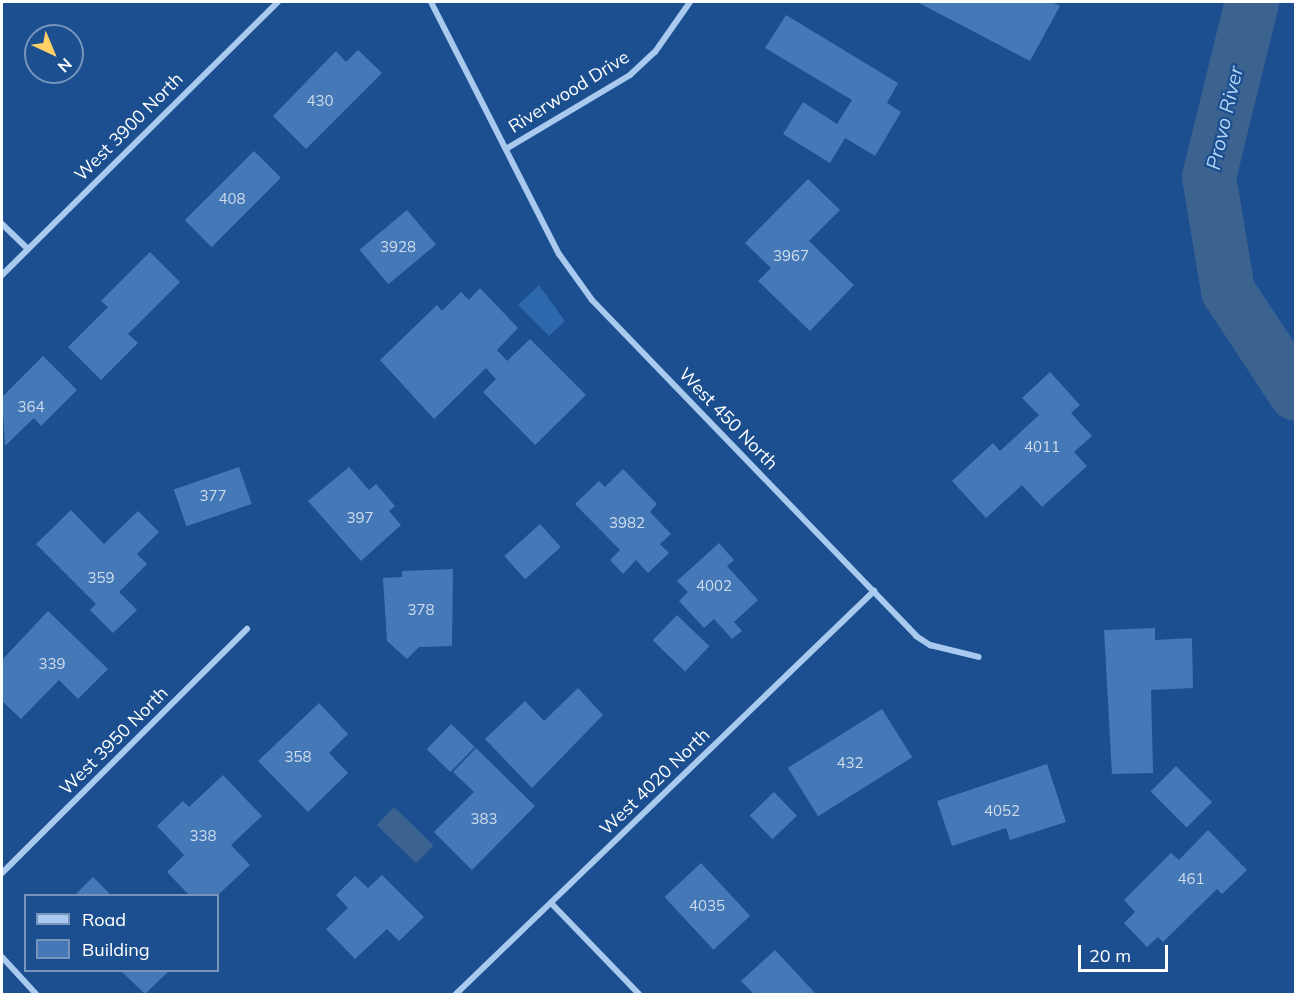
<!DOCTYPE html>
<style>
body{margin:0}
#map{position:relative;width:1297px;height:996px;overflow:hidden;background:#1b4f8f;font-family:Mulish,sans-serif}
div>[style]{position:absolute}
.green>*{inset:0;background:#2e69ad}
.water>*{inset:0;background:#3c6290;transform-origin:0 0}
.river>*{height:54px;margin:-27px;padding:0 27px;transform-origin:27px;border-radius:27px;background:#3c6290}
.building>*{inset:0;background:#4478b7;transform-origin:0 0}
.minor>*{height:6px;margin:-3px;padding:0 3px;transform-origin:3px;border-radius:3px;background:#a9c9ee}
span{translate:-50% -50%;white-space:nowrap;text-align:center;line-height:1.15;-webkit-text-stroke:4.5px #1b4f8f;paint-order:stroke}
.number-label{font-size:15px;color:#d0dded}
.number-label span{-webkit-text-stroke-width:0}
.street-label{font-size:18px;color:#fff}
.water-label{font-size:20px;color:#b5d3f5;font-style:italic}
.frame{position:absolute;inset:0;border:3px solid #fff;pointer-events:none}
.legend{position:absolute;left:24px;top:894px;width:195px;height:78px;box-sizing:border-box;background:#1b4f8f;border:2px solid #7695bc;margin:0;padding:8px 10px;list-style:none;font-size:18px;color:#fff}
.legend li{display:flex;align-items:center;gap:12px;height:30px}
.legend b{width:30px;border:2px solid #7695bc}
.north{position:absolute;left:24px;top:24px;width:60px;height:60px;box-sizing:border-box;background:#1b4f8f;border:2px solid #7695bc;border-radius:50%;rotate:136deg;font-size:16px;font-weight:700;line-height:24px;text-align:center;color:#fff}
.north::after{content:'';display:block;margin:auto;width:21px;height:27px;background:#ffd166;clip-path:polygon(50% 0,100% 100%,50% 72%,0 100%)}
.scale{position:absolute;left:1078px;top:945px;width:90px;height:27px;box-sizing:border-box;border:3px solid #fff;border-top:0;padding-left:8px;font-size:18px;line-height:21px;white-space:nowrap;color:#fff;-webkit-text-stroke:4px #1b4f8f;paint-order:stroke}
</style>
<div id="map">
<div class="green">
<div style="clip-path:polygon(539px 285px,565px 321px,549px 336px,518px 305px)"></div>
</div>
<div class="water">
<div style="left:394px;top:807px;width:55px;height:25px;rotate:44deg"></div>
</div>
<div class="river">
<div style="left:1252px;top:2px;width:180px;rotate:103.8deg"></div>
<div style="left:1209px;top:177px;width:116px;rotate:80.5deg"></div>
<div style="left:1228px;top:291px;width:123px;rotate:56.6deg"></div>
</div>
<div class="building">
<div style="clip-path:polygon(917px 2px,1052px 2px,1060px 6px,1030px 61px)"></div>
<div style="clip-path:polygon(786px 15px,898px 83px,887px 103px,901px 112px,875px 156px,845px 138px,830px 163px,783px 134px,803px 102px,837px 124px,852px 100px,765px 48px)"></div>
<div style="clip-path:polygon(358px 50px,382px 73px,306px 149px,273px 116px,336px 51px,346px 62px)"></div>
<div style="left:254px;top:151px;width:38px;height:98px;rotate:45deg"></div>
<div style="clip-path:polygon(808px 179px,840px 210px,809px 241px,854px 285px,810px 331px,758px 281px,771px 268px,745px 243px)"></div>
<div style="left:407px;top:210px;width:45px;height:62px;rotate:50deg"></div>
<div style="clip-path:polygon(150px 252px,180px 282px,128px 334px,138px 343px,101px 380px,68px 347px,108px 307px,101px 301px)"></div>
<div style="clip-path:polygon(480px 288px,518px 328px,497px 350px,507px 361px,530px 339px,586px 395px,535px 445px,483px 392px,496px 379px,486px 368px,434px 419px,380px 360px,437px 305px,442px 311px,461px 292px,469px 300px)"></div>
<div style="clip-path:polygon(43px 356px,77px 390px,41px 426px,34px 418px,5px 446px,2px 397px)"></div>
<div style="clip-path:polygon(1050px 372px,1080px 405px,1071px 413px,1092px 436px,1074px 452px,1087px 466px,1042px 507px,1022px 485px,986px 518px,952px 481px,993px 443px,1000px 451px,1039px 415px,1022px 398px)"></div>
<div style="left:239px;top:467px;width:39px;height:69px;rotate:71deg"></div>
<div style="clip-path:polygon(349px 467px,369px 490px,376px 484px,395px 506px,389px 511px,401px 525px,361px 561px,308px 501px)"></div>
<div style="clip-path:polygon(623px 469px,657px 504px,650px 512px,671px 534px,660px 544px,669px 553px,648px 573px,636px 560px,623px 574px,610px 560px,620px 550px,575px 504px,599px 481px,605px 487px)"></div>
<div style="clip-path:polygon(71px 510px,104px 544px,138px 511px,159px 532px,137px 554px,147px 564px,119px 592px,137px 610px,113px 633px,90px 610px,96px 604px,36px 544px)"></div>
<div style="left:540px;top:524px;width:31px;height:48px;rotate:48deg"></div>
<div style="clip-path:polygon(719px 543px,734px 560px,727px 566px,758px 600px,734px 622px,742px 631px,732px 639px,714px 619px,704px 628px,679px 601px,688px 592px,677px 581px)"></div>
<div style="clip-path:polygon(453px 569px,452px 646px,419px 647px,407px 659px,387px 641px,383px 578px,402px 577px,402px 571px)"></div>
<div style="clip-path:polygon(48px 611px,108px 669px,78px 699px,59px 680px,21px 719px,2px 701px,2px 660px)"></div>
<div style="left:677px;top:615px;width:45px;height:35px;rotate:44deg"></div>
<div style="clip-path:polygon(1155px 628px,1155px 640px,1192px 638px,1193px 688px,1151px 690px,1153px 773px,1112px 774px,1104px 630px)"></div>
<div style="clip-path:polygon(578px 688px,603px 715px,532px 788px,485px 739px,525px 701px,544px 721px)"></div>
<div style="clip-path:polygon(319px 703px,348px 734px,329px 753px,348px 773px,308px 812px,258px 761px)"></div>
<div style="left:882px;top:709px;width:57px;height:111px;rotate:58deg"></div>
<div style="left:451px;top:724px;width:33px;height:35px;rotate:44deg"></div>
<div style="clip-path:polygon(476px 748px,535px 806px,472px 870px,434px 832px,474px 792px,453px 772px)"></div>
<div style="clip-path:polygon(1047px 764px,1066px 822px,1010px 840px,1006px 828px,952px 846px,937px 801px)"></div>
<div style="left:1176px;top:766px;width:51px;height:36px;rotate:45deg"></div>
<div style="clip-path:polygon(223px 775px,262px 816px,231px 845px,250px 865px,217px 896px,190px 896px,167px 872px,184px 855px,157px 826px,183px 801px,189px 807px)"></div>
<div style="left:774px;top:792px;width:33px;height:34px;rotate:46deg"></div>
<div style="clip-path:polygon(1208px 830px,1247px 870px,1222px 894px,1217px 889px,1163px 942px,1158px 937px,1147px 947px,1124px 923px,1135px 912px,1124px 900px,1171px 853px,1179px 860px)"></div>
<div style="left:701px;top:863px;width:72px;height:50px;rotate:47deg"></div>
<div style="clip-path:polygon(382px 875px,424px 917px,399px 941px,387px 929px,355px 959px,326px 929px,348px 908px,336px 895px,355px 876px,368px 888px)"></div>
<div style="clip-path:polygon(93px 877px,112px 896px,74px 896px)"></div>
<div style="clip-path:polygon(775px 950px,816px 994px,754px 994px,741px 981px)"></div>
<div style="clip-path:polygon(120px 970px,170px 970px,145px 994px)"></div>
</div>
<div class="minor">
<div style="left:431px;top:2px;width:283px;rotate:63.1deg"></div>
<div style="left:559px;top:254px;width:57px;rotate:54.3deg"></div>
<div style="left:592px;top:300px;width:467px;rotate:46deg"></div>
<div style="left:916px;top:636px;width:17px;rotate:33deg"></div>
<div style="left:930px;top:645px;width:50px;rotate:13.8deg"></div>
<div style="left:506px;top:149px;width:144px;rotate:-30.8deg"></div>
<div style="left:630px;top:75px;width:34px;rotate:-43deg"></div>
<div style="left:655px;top:52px;width:61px;rotate:-55deg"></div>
<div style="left:2px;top:224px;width:36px;rotate:44deg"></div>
<div style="left:2px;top:275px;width:388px;rotate:-44.7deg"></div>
<div style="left:2px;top:873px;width:346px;rotate:-44.9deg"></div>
<div style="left:551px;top:903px;width:127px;rotate:46deg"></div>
<div style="left:2px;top:957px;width:50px;rotate:47.4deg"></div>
<div style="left:456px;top:994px;width:581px;rotate:-43.95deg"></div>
</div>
<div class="number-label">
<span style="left:320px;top:101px">430</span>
<span style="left:232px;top:199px">408</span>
<span style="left:398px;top:247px">3928</span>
<span style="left:791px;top:256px">3967</span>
<span style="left:31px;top:407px">364</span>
<span style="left:1042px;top:447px">4011</span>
<span style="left:213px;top:496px">377</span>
<span style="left:360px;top:518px">397</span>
<span style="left:627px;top:523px">3982</span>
<span style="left:101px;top:578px">359</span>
<span style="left:714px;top:586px">4002</span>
<span style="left:421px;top:610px">378</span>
<span style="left:52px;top:664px">339</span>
<span style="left:298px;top:757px">358</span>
<span style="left:850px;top:763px">432</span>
<span style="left:1002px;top:811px">4052</span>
<span style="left:484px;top:819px">383</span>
<span style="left:203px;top:836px">338</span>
<span style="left:1191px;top:879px">461</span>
<span style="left:707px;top:906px">4035</span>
</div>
<div class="street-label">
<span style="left:569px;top:92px;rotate:-32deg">Riverwood Drive</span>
<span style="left:129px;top:127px;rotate:-45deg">West 3900 North</span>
<span style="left:728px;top:419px;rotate:46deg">West 450 North</span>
<span style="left:114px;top:741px;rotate:-45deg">West 3950 North</span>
<span style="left:655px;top:782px;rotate:-44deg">West 4020 North</span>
</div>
<div class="water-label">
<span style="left:1224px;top:118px;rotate:-77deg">Provo River</span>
</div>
<div class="frame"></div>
<ul class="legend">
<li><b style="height:8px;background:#a9c9ee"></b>Road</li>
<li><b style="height:16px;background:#4478b7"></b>Building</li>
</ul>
<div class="north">N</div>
<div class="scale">20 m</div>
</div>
